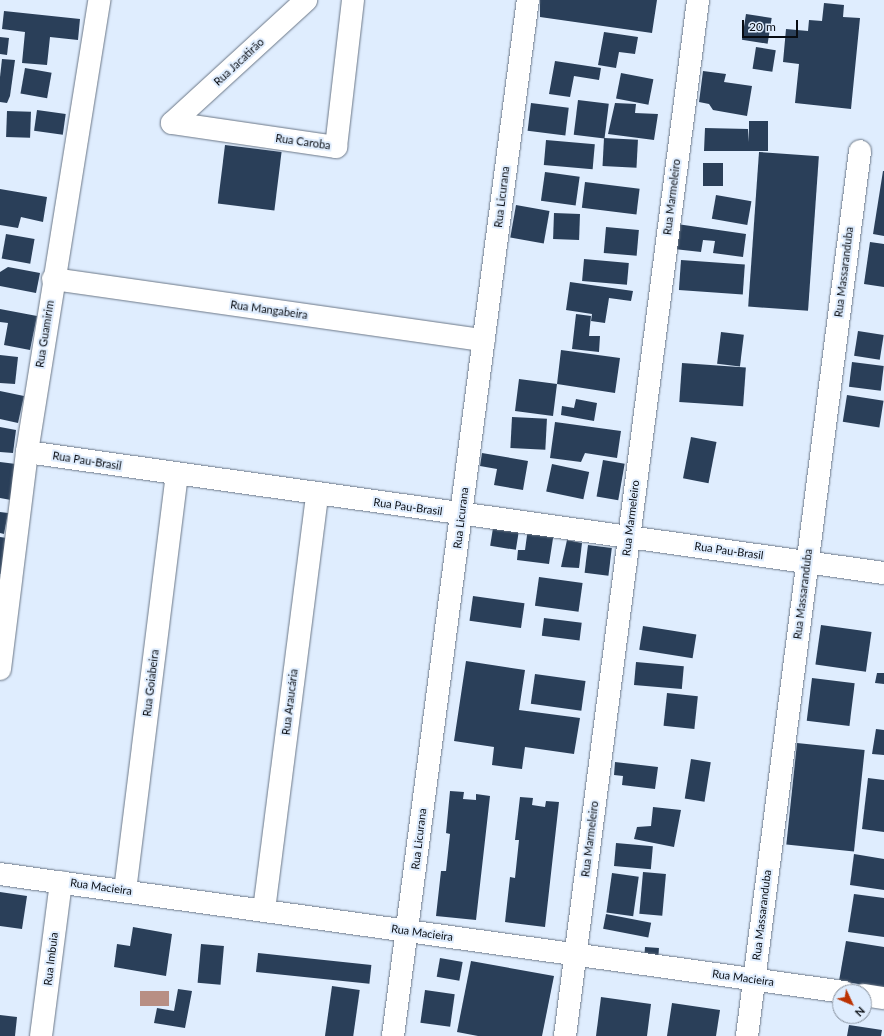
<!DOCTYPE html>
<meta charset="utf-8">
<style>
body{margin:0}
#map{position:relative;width:884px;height:1036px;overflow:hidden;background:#dfedfe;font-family:Lato,sans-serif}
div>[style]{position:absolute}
.water>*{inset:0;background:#b88f84;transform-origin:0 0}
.building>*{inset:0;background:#2a3f59;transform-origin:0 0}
.roads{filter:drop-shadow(0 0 1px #6b7787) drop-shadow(0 0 1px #6b7787)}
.minor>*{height:22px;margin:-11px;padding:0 11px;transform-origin:11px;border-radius:11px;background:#fff}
span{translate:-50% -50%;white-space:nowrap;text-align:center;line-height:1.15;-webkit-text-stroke:4px #dfedfe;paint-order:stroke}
.street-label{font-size:11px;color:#080c12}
.north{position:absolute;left:832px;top:984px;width:40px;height:40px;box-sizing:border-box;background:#dfedfe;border:1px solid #8993a0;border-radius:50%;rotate:134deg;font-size:11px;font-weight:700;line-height:16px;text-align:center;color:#080c12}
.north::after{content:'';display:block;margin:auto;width:14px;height:18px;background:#bc3303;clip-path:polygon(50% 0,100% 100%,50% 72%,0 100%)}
.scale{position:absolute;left:742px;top:20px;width:56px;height:18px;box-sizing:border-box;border:2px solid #080c12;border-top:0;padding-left:5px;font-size:12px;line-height:14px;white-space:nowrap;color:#080c12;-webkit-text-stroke:3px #dfedfe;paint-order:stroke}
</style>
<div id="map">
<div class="water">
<div style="left:169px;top:991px;width:15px;height:29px;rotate:90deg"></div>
</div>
<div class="building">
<div style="clip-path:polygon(540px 0,616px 0,616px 6px,616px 0,657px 0,652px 33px,540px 17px)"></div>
<div style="clip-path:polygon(824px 3px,844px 5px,843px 17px,860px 18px,851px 109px,795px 103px,799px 64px,783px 62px,786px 29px,808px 31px,809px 20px,822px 21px)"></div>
<div style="clip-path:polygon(4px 11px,80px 19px,78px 40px,50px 37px,47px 65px,22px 63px,25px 32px,2px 29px)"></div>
<div style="left:746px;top:14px;width:26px;height:26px;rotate:9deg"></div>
<div style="clip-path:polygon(604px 32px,638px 37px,635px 54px,619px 52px,616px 68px,598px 65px)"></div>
<div style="clip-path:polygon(0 37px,9px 38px,7px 55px,0 54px)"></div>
<div style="left:756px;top:47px;width:20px;height:22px;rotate:9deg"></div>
<div style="clip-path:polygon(2px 59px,15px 60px,10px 96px,7px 103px,0 102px,0 77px)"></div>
<div style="clip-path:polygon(555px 61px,601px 68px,599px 80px,574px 76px,570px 97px,549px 94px)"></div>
<div style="left:25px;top:68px;width:27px;height:26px;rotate:10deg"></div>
<div style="clip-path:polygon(703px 71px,726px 74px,724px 82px,752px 86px,747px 116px,713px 110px,709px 104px,699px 102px)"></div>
<div style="left:621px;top:73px;width:33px;height:26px;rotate:11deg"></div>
<div style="left:578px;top:100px;width:31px;height:35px;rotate:7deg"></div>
<div style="left:531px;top:103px;width:38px;height:28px;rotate:7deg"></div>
<div style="clip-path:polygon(615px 103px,636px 104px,635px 113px,658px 114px,654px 140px,608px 134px)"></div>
<div style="left:37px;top:110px;width:29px;height:21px;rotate:8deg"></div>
<div style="left:7px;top:111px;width:24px;height:26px;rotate:2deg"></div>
<div style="clip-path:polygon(749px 121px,768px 121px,768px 151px,704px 151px,705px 128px,748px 129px,749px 142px)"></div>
<div style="left:604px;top:138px;width:34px;height:28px;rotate:3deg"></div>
<div style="left:546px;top:140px;width:49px;height:25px;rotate:5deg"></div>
<div style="left:225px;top:145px;width:57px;height:59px;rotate:7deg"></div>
<div style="left:759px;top:152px;width:60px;height:155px;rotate:4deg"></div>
<div style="left:703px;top:163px;width:20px;height:23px"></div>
<div style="clip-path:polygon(883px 171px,884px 171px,884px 236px,873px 234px)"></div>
<div style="left:545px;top:172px;width:35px;height:29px;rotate:8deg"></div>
<div style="left:585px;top:182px;width:55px;height:26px;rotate:7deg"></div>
<div style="clip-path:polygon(0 189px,47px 197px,43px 222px,21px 217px,18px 228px,0 225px)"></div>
<div style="left:716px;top:195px;width:36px;height:24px;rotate:10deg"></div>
<div style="left:516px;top:205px;width:34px;height:33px;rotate:10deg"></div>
<div style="left:554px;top:213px;width:26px;height:26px;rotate:2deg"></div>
<div style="clip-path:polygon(677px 224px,746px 234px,743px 257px,713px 253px,715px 241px,703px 240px,701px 252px,674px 249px)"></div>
<div style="left:606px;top:227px;width:33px;height:26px;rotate:5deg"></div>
<div style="left:6px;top:234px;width:29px;height:25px;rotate:10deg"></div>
<div style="clip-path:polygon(870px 242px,884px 244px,884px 287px,864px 284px)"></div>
<div style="left:584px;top:259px;width:45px;height:22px;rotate:5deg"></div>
<div style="left:681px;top:260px;width:64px;height:30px;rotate:4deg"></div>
<div style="clip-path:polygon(8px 267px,40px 273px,36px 293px,0 286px,0 272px)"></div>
<div style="clip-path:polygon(570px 282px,633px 291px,631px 301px,609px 298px,605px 323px,591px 321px,592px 314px,566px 310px)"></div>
<div style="clip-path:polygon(0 309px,37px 316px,30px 350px,4px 345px,8px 323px,0 322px)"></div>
<div style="clip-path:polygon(576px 314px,591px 316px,589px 336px,600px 336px,599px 352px,572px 349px)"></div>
<div style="left:858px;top:331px;width:26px;height:25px;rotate:9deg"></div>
<div style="left:721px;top:332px;width:23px;height:32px;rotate:7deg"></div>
<div style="clip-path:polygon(561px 350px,620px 358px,615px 393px,557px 384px,553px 416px,515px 411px,519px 379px,557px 384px)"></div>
<div style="clip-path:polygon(0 355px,18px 357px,15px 384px,0 383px)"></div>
<div style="left:852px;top:362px;width:32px;height:25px;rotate:7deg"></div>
<div style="left:682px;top:363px;width:64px;height:39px;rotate:4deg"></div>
<div style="clip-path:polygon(0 391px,24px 396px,18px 423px,0 419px)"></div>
<div style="left:847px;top:395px;width:37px;height:27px;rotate:9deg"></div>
<div style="clip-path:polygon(576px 399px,597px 403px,594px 421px,561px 415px,562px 406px,574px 408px)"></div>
<div style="left:512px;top:417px;width:35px;height:31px;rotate:3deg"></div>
<div style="clip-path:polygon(555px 422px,621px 431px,617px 458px,585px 453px,581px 462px,550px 458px)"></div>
<div style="clip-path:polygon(0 427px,16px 430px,13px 453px,0 452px)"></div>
<div style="left:691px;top:437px;width:26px;height:42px;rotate:11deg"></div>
<div style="clip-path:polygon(482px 453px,528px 461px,523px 490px,494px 485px,497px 469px,480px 466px)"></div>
<div style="left:603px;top:460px;width:22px;height:37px;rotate:10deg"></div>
<div style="clip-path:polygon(0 462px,16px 464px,11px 500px,0 498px)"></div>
<div style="left:552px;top:464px;width:38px;height:28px;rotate:12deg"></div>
<div style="clip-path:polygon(0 512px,8px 513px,4px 534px,0 533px)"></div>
<div style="left:493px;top:528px;width:26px;height:18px;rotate:9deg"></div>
<div style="clip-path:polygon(528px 528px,554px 532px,549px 564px,517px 560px,518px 550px,525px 550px)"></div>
<div style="clip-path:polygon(0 537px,7px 538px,1px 574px,0 574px)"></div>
<div style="clip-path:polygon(567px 540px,582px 543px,579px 568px,561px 567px)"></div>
<div style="left:588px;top:545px;width:24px;height:28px;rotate:7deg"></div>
<div style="left:539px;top:577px;width:44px;height:29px;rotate:8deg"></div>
<div style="left:473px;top:596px;width:52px;height:25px;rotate:8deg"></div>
<div style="left:544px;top:618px;width:38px;height:18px;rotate:7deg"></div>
<div style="left:821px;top:625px;width:51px;height:40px;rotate:8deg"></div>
<div style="left:643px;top:626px;width:54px;height:24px;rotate:9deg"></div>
<div style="clip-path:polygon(466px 661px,525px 670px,519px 710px,580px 718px,574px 754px,525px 747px,522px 769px,492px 765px,494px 747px,454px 741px)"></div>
<div style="left:636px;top:662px;width:48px;height:23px;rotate:5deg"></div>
<div style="clip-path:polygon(877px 673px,884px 673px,884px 684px,875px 683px)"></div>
<div style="left:535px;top:674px;width:51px;height:30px;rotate:8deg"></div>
<div style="left:812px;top:678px;width:43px;height:43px;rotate:7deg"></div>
<div style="left:667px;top:693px;width:31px;height:33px;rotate:6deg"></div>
<div style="clip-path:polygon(876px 729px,884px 730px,884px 755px,872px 754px)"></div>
<div style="left:797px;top:743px;width:68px;height:102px;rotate:6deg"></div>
<div style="left:691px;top:759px;width:20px;height:40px;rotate:9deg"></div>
<div style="clip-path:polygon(615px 762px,658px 767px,655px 789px,622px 785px,623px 776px,614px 775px)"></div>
<div style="clip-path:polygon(868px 778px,884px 780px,884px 832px,862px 829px)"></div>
<div style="clip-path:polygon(450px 791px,464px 792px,463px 799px,476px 800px,476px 794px,490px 796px,476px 920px,436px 916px,441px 871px,446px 871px,450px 834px,446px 833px)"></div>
<div style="clip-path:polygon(520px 797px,533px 798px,532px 805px,545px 807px,546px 801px,559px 802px,545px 927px,505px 922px,510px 877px,515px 878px,519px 840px,515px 840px)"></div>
<div style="clip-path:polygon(653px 807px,681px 810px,674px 847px,634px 839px,637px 827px,651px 826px)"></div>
<div style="left:616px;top:843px;width:37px;height:23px;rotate:5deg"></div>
<div style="clip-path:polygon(854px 854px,884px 859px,884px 890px,850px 885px)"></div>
<div style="left:643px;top:872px;width:23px;height:42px;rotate:5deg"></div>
<div style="left:612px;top:873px;width:27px;height:40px;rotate:8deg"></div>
<div style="clip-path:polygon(0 892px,27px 896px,22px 929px,0 926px)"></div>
<div style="clip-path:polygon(854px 894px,884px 898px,884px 937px,848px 932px)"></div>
<div style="left:606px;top:914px;width:46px;height:15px;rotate:11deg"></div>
<div style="clip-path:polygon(133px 927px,172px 934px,166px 976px,114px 967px,117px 944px,130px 946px)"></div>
<div style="clip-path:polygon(846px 941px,884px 947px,884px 988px,839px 981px)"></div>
<div style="left:201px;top:944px;width:23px;height:39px;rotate:5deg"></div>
<div style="left:645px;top:947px;width:14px;height:15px;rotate:4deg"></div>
<div style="left:258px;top:953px;width:114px;height:19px;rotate:6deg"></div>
<div style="left:440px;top:958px;width:23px;height:19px;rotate:10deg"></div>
<div style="clip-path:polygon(471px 961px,554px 976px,542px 1036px,478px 1036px,457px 1032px)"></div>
<div style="left:332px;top:986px;width:28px;height:51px;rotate:8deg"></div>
<div style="clip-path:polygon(178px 989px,192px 991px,185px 1028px,154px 1023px,157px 1008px,174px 1011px)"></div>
<div style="left:425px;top:990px;width:30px;height:33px;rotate:8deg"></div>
<div style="clip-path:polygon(601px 997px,651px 1004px,647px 1036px,596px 1036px)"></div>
<div style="clip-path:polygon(672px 1003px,720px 1010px,716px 1036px,667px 1036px)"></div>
<div style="clip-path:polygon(0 1015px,17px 1017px,15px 1036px,0 1036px)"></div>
<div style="clip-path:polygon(849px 1025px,882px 1030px,881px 1036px,847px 1036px)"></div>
</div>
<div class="roads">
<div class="minor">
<div style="left:172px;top:123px;width:166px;rotate:8.3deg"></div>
<div style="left:336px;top:147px;width:148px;rotate:-83.4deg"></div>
<div style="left:172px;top:123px;width:182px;rotate:-42.5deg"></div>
<div style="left:53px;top:279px;width:435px;rotate:8.1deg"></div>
<div style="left:27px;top:452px;width:865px;rotate:8.04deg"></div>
<div style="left:0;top:669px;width:219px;rotate:-82.9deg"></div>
<div style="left:27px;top:452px;width:458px;rotate:-80.9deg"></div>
<div style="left:0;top:874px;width:852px;rotate:7.96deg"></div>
<div style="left:125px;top:891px;width:420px;rotate:-82.9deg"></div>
<div style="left:264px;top:910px;width:419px;rotate:-82.7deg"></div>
<div style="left:864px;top:995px;width:20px;rotate:9deg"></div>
<div style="left:41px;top:1036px;width:155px;rotate:-82.6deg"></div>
<div style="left:393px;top:1036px;width:1045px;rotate:-82.58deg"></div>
<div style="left:565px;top:1036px;width:1045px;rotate:-82.68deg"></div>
<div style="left:747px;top:1036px;width:892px;rotate:-82.72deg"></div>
</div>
</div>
<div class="street-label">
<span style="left:239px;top:62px;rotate:-43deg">Rua Jacatirão</span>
<span style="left:303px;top:142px;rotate:8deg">Rua Caroba</span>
<span style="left:502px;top:197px;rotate:-83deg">Rua Licurana</span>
<span style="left:672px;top:197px;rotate:-83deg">Rua Marmeleiro</span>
<span style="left:844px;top:272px;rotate:-83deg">Rua Massaranduba</span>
<span style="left:269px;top:310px;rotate:8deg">Rua Mangabeira</span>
<span style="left:45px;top:334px;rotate:-81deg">Rua Guamirim</span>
<span style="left:87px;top:461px;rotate:9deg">Rua Pau-Brasil</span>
<span style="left:408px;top:507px;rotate:8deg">Rua Pau-Brasil</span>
<span style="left:461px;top:518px;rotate:-83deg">Rua Licurana</span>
<span style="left:631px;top:518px;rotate:-83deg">Rua Marmeleiro</span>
<span style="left:729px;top:551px;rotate:8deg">Rua Pau-Brasil</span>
<span style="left:803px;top:594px;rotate:-83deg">Rua Massaranduba</span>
<span style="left:151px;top:683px;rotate:-83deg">Rua Goiabeira</span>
<span style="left:290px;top:702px;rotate:-83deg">Rua Araucária</span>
<span style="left:419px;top:839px;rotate:-83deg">Rua Licurana</span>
<span style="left:590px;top:839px;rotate:-83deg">Rua Marmeleiro</span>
<span style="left:101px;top:887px;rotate:8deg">Rua Macieira</span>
<span style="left:762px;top:915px;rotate:-83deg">Rua Massaranduba</span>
<span style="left:422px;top:933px;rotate:8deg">Rua Macieira</span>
<span style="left:51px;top:959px;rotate:-83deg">Rua Imbuia</span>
<span style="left:743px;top:978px;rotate:8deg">Rua Macieira</span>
</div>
<div class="north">N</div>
<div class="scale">20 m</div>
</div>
